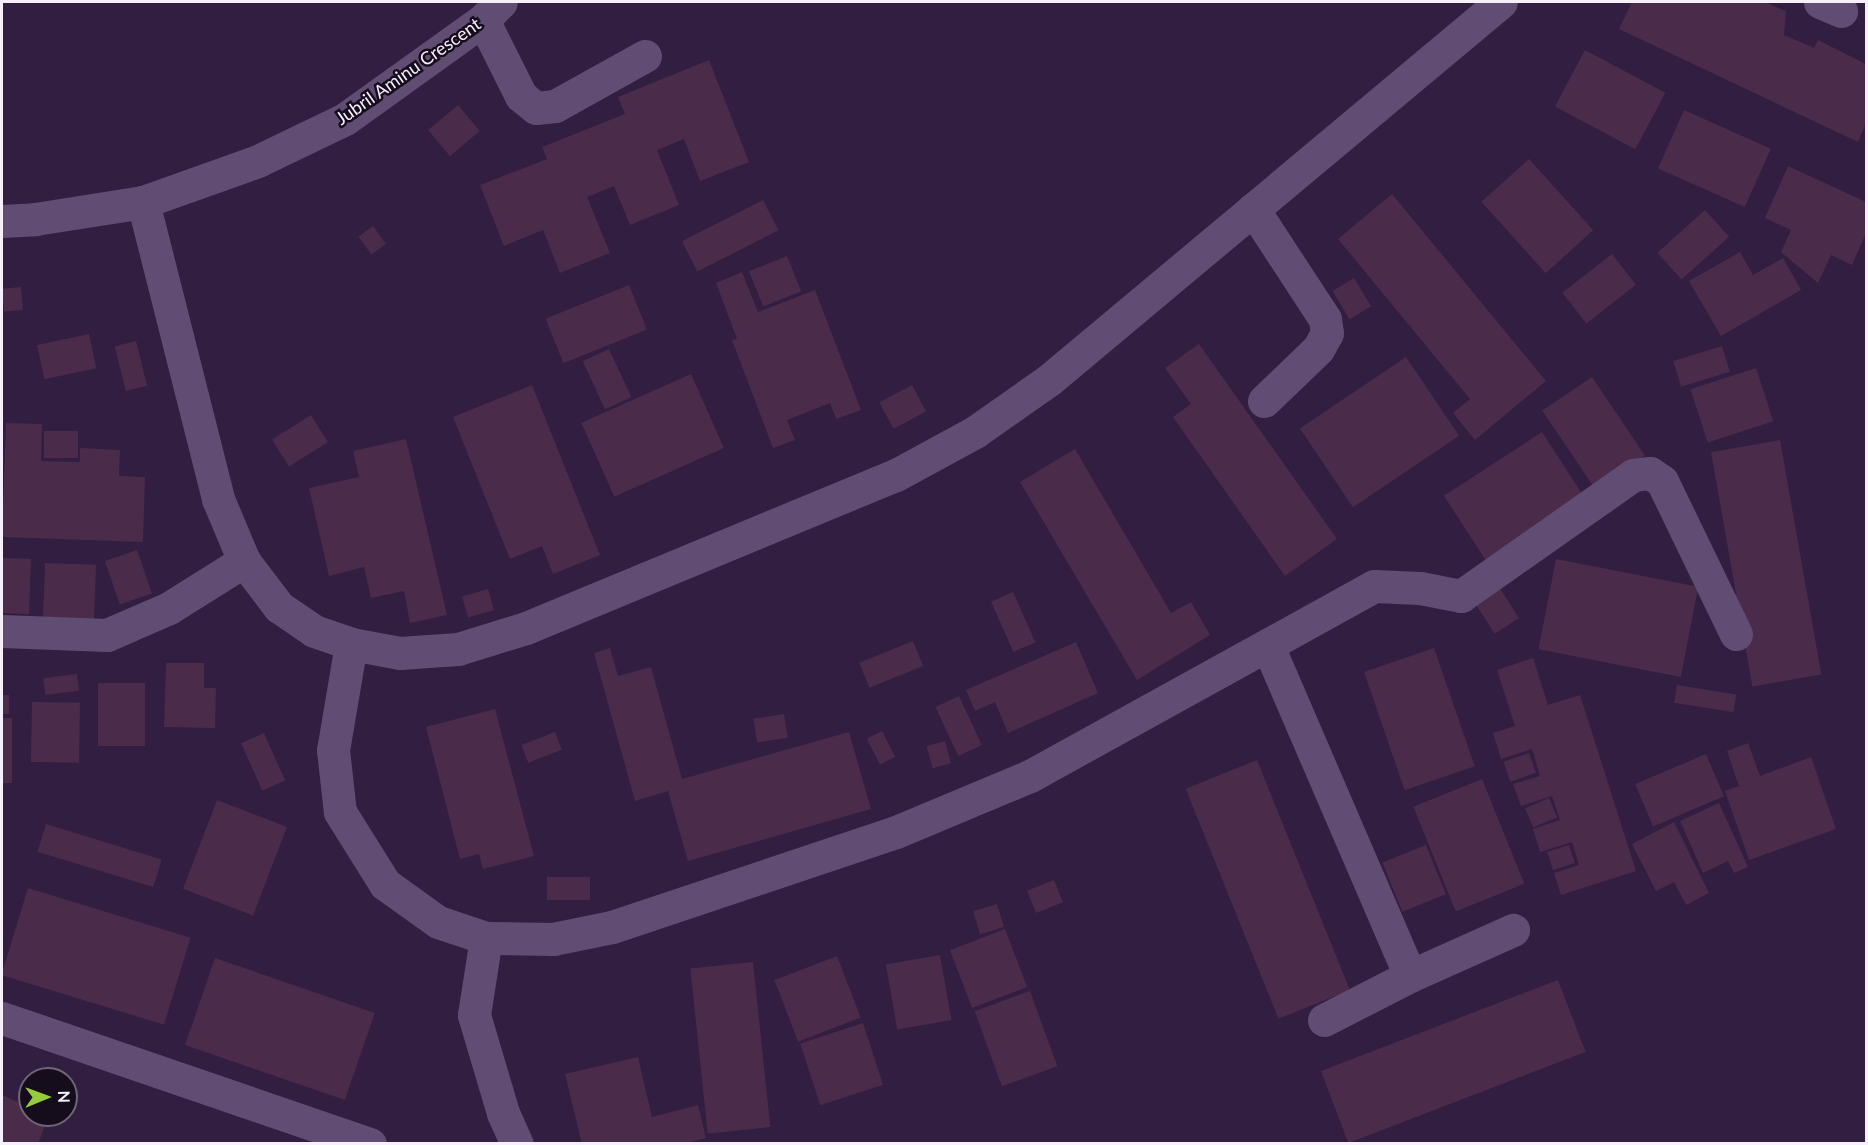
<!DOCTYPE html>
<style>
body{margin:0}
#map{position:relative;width:1868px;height:1145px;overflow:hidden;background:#311e41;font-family:Lato,sans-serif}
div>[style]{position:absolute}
.building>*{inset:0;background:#4b2b4a;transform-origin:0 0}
.minor>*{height:33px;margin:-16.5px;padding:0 16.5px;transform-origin:16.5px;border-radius:16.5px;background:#614c73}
span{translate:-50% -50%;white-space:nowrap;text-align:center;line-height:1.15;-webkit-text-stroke:5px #150d1c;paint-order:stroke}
.street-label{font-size:18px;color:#f6effd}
.frame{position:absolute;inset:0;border:3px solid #f6effd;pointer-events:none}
.north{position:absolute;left:18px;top:1067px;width:60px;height:60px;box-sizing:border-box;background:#150d1c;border:2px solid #6f6776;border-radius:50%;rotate:89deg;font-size:16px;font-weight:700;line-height:24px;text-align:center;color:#f6effd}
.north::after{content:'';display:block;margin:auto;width:21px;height:27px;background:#95cc3b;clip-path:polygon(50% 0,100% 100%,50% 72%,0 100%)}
</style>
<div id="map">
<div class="building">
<div style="clip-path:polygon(1632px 2px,1764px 2px,1786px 11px,1784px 35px,1814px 48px,1818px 40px,1866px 64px,1866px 123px,1858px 142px,1619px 29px)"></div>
<div style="left:1585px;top:50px;width:91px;height:64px;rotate:28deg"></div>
<div style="clip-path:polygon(709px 60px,749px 162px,700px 181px,684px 139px,657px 150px,679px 205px,630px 225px,614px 186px,587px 197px,610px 253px,560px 273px,543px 230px,504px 246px,480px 185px,547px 159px,542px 147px,625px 114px,618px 97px)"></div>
<div style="left:458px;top:105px;width:34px;height:39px;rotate:50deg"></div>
<div style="left:1684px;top:110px;width:95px;height:64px;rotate:24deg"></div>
<div style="left:1529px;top:159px;width:96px;height:64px;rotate:48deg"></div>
<div style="clip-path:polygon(1788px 166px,1866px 202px,1866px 233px,1852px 265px,1831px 255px,1818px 283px,1781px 252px,1791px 230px,1765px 218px)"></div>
<div style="clip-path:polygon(1392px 194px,1546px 381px,1475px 440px,1453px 413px,1470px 399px,1338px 239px)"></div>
<div style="left:763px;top:200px;width:34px;height:91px;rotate:63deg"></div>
<div style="left:1705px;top:210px;width:36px;height:64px;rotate:48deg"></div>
<div style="left:373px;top:226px;width:22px;height:18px;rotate:54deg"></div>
<div style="clip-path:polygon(1740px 252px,1753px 275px,1783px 258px,1801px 290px,1721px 336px,1689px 281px)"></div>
<div style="left:1612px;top:254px;width:39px;height:63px;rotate:52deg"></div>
<div style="left:787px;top:256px;width:38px;height:41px;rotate:68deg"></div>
<div style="clip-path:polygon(742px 272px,758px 312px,815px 290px,861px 410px,836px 419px,830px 403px,787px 420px,795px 440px,773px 448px,732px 340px,737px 339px,716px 283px)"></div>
<div style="left:1354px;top:278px;width:33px;height:25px;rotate:59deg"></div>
<div style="left:629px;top:285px;width:48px;height:90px;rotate:68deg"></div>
<div style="left:21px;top:287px;width:23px;height:19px;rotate:85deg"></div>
<div style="left:89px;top:334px;width:35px;height:53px;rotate:78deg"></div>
<div style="left:136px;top:341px;width:46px;height:22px;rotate:76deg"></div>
<div style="clip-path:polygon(1199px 344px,1337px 539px,1285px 576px,1173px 417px,1191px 404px,1165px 368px)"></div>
<div style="left:1722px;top:346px;width:27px;height:51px;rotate:73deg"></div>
<div style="left:609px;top:349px;width:53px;height:29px;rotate:65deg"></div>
<div style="left:1406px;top:357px;width:95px;height:128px;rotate:56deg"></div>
<div style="left:1756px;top:368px;width:56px;height:69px;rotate:72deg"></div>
<div style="left:691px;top:374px;width:81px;height:120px;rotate:66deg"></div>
<div style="left:1592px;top:377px;width:95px;height:60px;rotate:56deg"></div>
<div style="clip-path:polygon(532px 385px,600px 555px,553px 574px,542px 546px,510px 559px,453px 417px)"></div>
<div style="left:912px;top:385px;width:30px;height:37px;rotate:62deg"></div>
<div style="left:311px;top:415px;width:32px;height:46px;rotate:58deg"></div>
<div style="clip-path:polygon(6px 423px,42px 424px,41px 461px,80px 462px,80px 448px,120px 450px,119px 476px,145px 477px,143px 542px,2px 537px)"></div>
<div style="left:78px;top:431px;width:27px;height:34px;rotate:90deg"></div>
<div style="left:1542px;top:432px;width:78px;height:117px;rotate:57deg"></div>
<div style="clip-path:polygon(406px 439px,447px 615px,410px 623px,404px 591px,371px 598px,364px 567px,329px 576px,309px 488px,359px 477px,353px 451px)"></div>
<div style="left:1780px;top:440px;width:238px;height:70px;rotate:80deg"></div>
<div style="clip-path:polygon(1075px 449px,1171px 613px,1191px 602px,1210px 635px,1137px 680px,1020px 482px)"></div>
<div style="left:137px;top:550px;width:46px;height:34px;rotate:71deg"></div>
<div style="left:2px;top:558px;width:29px;height:55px;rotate:2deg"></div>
<div style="left:1556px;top:559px;width:145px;height:92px;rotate:11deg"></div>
<div style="left:45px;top:563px;width:51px;height:57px;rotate:2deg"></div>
<div style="left:1499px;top:587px;width:37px;height:29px;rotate:57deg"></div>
<div style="left:488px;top:589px;width:22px;height:27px;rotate:74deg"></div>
<div style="left:1013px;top:592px;width:55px;height:24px;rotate:66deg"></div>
<div style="left:913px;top:641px;width:27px;height:58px;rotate:68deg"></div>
<div style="clip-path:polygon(1076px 642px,1098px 693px,1008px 733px,995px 702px,975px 711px,966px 690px)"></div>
<div style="clip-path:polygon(610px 648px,618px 676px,651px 667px,682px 779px,849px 732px,871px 809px,688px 861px,668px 791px,635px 801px,594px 653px)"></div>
<div style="left:1434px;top:648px;width:125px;height:74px;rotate:71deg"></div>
<div style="clip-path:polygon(1533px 658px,1548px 705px,1580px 695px,1636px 871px,1561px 895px,1554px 873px,1579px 865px,1572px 842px,1540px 852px,1533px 829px,1560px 820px,1552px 796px,1521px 806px,1513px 784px,1540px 776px,1532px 749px,1501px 759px,1493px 733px,1515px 726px,1497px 670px)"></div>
<div style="clip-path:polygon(166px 663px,204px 663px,204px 688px,216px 688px,215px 728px,164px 727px)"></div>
<div style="left:77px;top:674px;width:17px;height:34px;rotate:83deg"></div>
<div style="left:98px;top:683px;width:47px;height:63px"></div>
<div style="left:1677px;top:685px;width:60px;height:18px;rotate:9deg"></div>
<div style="left:2px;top:695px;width:7px;height:19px"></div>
<div style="left:959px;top:696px;width:54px;height:26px;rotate:65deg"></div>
<div style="left:32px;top:702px;width:48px;height:60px;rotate:1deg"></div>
<div style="clip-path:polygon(495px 709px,534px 856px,483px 869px,479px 854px,460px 859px,426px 727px)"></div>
<div style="left:784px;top:714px;width:24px;height:31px;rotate:81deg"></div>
<div style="left:2px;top:718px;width:10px;height:65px"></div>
<div style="left:882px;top:731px;width:29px;height:17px;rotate:63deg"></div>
<div style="left:555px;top:732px;width:19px;height:36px;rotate:69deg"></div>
<div style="left:264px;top:733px;width:52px;height:25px;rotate:66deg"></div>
<div style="left:945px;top:741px;width:23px;height:19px;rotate:75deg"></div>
<div style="clip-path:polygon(1748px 743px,1760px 776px,1811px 757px,1836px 829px,1749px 860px,1725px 791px,1739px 786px,1727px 751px)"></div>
<div style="left:1529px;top:753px;width:21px;height:27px;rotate:71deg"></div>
<div style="left:1706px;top:754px;width:46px;height:77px;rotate:67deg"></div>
<div style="left:1257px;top:760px;width:248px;height:77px;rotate:68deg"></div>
<div style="left:1482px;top:779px;width:113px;height:74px;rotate:68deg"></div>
<div style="left:1549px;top:798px;width:21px;height:26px;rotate:67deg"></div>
<div style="left:217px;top:800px;width:75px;height:95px;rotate:21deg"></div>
<div style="clip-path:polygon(1719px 803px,1748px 867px,1734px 873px,1728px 861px,1703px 873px,1680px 821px)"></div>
<div style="clip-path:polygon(1674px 822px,1709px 893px,1686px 905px,1674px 882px,1656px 891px,1632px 844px)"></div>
<div style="left:46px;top:824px;width:121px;height:29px;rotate:17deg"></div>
<div style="left:1426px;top:845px;width:53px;height:47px;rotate:68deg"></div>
<div style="left:1569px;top:845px;width:19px;height:23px;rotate:72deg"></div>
<div style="left:547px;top:877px;width:43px;height:23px"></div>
<div style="left:1054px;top:880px;width:24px;height:29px;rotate:68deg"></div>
<div style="left:28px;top:888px;width:170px;height:91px;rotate:17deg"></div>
<div style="left:997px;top:904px;width:24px;height:25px;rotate:73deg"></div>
<div style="left:1005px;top:929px;width:62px;height:59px;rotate:69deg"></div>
<div style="left:940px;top:955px;width:66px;height:55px;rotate:80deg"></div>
<div style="left:837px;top:956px;width:66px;height:67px;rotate:69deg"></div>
<div style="left:215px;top:958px;width:169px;height:92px;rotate:19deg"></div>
<div style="left:753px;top:962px;width:166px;height:63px;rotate:84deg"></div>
<div style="left:1558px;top:980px;width:77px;height:254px;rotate:69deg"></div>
<div style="left:1030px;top:991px;width:80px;height:59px;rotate:70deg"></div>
<div style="left:863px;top:1023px;width:65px;height:66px;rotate:72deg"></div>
<div style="clip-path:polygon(638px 1057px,652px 1117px,698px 1105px,706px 1138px,683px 1144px,582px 1144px,565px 1074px)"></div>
<div style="clip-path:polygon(2px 1095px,30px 1107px,30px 1115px,49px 1115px,38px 1144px,2px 1144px)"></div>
</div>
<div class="minor">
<div style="left:1820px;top:2px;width:23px;rotate:23deg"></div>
<div style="left:483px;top:20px;width:85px;rotate:63.4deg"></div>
<div style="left:521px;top:96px;width:19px;rotate:39deg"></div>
<div style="left:536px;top:108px;width:19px;rotate:-6deg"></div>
<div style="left:555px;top:106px;width:103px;rotate:-29.1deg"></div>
<div style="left:143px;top:202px;width:306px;rotate:75.8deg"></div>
<div style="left:218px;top:499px;width:67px;rotate:67.2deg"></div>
<div style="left:244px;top:561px;width:58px;rotate:52.7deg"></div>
<div style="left:279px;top:607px;width:42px;rotate:34.4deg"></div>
<div style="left:314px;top:631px;width:39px;rotate:19deg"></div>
<div style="left:351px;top:644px;width:50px;rotate:10.4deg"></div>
<div style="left:400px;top:653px;width:58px;rotate:-3.9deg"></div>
<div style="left:458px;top:649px;width:71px;rotate:-17.2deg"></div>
<div style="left:526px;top:628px;width:400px;rotate:-22.5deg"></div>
<div style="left:896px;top:475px;width:90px;rotate:-28.6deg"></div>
<div style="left:975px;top:432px;width:90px;rotate:-35.1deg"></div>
<div style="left:1049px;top:380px;width:589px;rotate:-39.91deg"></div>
<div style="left:1253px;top:209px;width:131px;rotate:56.8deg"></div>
<div style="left:1325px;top:319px;width:14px;rotate:82deg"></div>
<div style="left:1327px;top:333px;width:18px;rotate:119deg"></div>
<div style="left:1318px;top:349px;width:75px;rotate:136.1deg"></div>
<div style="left:2px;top:221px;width:33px;rotate:-3deg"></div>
<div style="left:35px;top:219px;width:109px;rotate:-8.9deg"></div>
<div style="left:143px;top:202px;width:122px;rotate:-19.6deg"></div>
<div style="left:258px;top:161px;width:97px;rotate:-25.8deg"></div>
<div style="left:345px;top:119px;width:170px;rotate:-35.7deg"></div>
<div style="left:483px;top:20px;width:25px;rotate:-45deg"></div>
<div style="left:2px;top:631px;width:105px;rotate:2.2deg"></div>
<div style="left:107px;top:635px;width:68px;rotate:-23.5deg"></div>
<div style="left:169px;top:608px;width:89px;rotate:-32.1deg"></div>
<div style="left:351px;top:644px;width:108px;rotate:99.6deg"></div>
<div style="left:333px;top:750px;width:62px;rotate:83.6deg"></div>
<div style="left:340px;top:812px;width:85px;rotate:58deg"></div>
<div style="left:385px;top:884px;width:65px;rotate:35.6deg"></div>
<div style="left:438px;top:922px;width:51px;rotate:18.4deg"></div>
<div style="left:486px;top:938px;width:67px;rotate:0.9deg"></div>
<div style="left:553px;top:939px;width:60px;rotate:-11.5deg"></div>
<div style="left:612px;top:927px;width:299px;rotate:-18.5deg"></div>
<div style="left:896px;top:832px;width:145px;rotate:-22.7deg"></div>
<div style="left:1030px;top:776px;width:393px;rotate:-28.9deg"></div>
<div style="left:1374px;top:586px;width:46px;rotate:2.5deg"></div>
<div style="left:1420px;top:588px;width:42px;rotate:11deg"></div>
<div style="left:1461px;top:596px;width:210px;rotate:-35.1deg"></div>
<div style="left:1633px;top:475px;width:17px;rotate:-7deg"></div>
<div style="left:1650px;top:473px;width:14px;rotate:34deg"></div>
<div style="left:1662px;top:481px;width:170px;rotate:64.2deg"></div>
<div style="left:1268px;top:646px;width:359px;rotate:66.7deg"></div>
<div style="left:1410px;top:976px;width:113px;rotate:-24.1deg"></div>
<div style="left:486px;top:938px;width:78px;rotate:98.9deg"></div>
<div style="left:474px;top:1015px;width:102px;rotate:73.5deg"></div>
<div style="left:503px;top:1113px;width:34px;rotate:66deg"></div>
<div style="left:2px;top:1018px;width:389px;rotate:18.9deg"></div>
<div style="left:1324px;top:1020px;width:97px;rotate:-27.1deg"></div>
</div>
<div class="street-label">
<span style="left:408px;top:71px;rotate:-35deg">Jubril Aminu Crescent</span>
</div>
<div class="frame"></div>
<div class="north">N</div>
</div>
